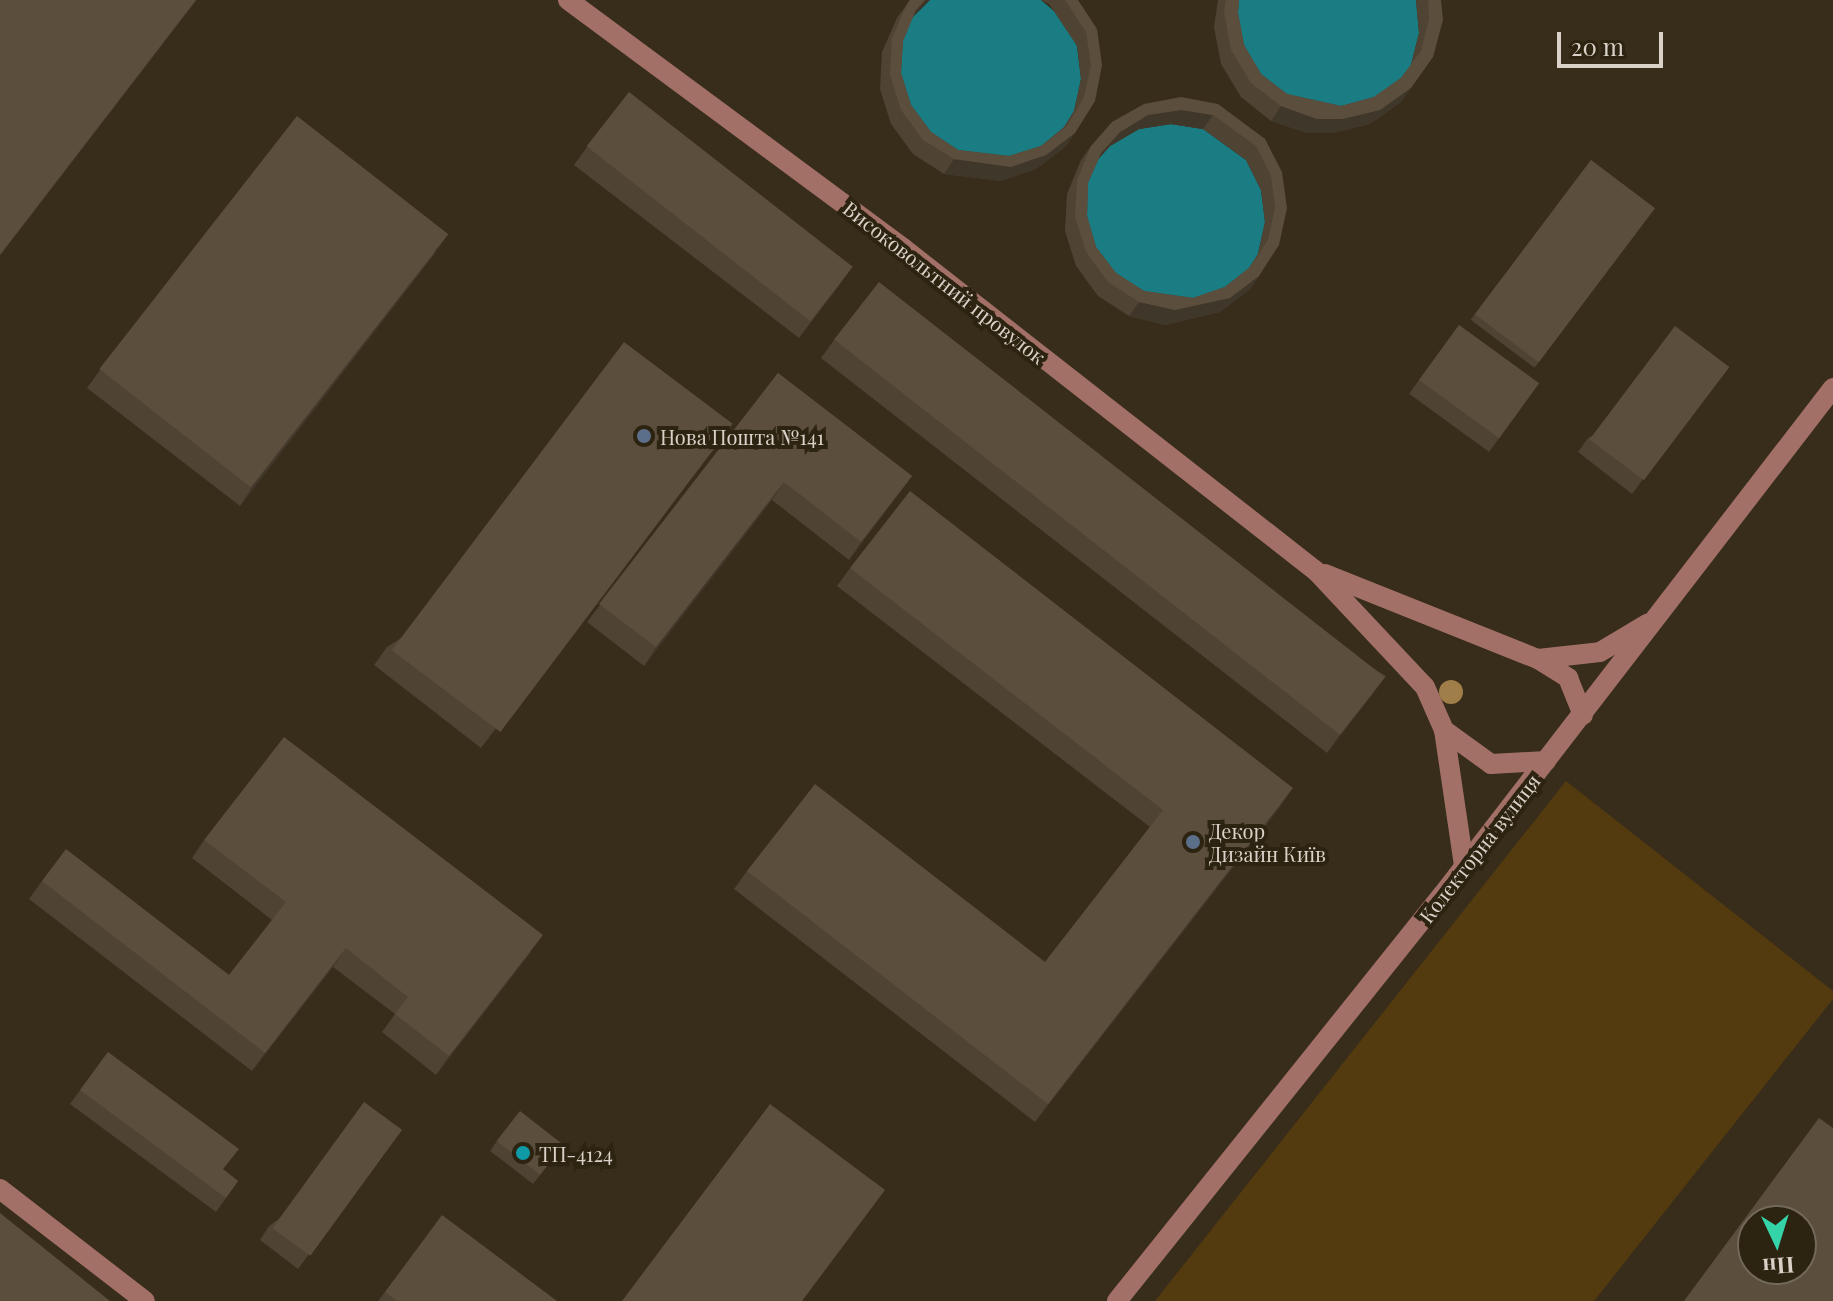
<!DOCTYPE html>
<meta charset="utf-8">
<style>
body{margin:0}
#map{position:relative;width:1833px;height:1301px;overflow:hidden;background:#382c1b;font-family:"Playfair Display",serif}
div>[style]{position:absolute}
.green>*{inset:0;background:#533b0f}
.water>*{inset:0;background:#197d83}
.minor>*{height:20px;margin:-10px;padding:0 10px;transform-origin:10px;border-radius:10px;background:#a27066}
.trees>*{width:24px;height:24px;margin:-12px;border-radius:50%;background:#a07e4a}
.wall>*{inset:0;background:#4f4334;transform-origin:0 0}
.shaded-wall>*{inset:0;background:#40372b}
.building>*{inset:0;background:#5c4e3d;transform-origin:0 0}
.dots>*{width:22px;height:22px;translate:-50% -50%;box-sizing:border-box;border:4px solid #2d2311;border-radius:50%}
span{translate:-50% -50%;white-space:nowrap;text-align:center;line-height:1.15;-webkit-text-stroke:8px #2d2311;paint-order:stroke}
.street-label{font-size:20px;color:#dad2c8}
.poi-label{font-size:20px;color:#dad2c8}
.left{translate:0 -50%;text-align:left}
.north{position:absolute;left:1737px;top:1205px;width:80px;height:80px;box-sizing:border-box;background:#2d2311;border:2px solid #72695a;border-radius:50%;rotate:176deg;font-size:22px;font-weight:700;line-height:32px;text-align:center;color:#dad2c8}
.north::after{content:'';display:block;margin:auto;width:28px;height:36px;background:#34d4a8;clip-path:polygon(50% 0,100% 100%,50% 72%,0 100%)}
.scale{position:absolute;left:1557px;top:32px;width:106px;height:36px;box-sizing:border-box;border:4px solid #dad2c8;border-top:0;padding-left:10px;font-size:24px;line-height:28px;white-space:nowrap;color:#dad2c8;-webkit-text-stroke:6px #2d2311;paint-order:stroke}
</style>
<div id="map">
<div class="green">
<div style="clip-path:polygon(1566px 781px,1833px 991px,1833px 999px,1594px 1301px,1155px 1301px)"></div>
</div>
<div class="water">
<div style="clip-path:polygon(930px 0,1041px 0,1061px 17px,1077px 46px,1081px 79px,1074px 111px,1057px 140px,1031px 160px,921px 146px,893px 55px,906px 24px)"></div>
<div style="clip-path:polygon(1231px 0,1416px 0,1419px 33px,1411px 65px,1391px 92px,1309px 119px,1277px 108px,1251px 88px)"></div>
<div style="clip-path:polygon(1171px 124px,1203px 129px,1246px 160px,1261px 190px,1265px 222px,1258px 254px,1241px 282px,1215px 302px,1166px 313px,1106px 287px,1078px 197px,1091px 167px,1110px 146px,1139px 129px)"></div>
</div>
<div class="minor">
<div style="left:568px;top:0;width:417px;rotate:36.5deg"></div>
<div style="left:903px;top:248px;width:524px;rotate:38.03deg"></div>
<div style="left:1316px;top:571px;width:159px;rotate:46.8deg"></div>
<div style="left:1425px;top:687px;width:47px;rotate:66.2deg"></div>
<div style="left:1444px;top:730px;width:137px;rotate:81.6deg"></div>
<div style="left:1325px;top:574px;width:229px;rotate:21.8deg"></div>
<div style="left:1538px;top:659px;width:36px;rotate:32deg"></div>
<div style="left:1568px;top:678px;width:40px;rotate:68deg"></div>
<div style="left:1538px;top:659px;width:62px;rotate:-6.4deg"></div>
<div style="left:1600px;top:652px;width:55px;rotate:-30.8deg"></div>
<div style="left:1444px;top:730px;width:58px;rotate:35.9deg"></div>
<div style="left:1491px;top:764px;width:55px;rotate:-3.1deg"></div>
<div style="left:0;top:1189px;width:183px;rotate:37.7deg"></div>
<div style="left:1117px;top:1301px;width:521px;rotate:-51.31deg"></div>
<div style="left:1443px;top:894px;width:639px;rotate:-52.38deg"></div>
</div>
<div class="trees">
<div style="left:1451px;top:692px"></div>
</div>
<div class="wall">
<div style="clip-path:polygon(910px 0,930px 0,926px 2px,913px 16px,903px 41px,901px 73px,911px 105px,931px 132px,958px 150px,1009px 156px,1041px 146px,1064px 127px,1074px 111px,1081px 79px,1077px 46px,1049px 4px,1041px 0,1078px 0,1102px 65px,1075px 133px,1065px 147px,1036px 169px,1001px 181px,944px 174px,913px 154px,891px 124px,880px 89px,882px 52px,897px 18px)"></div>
<div style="clip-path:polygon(1218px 0,1239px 0,1238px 13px,1244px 45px,1261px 74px,1287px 94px,1341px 106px,1374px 97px,1401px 78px,1411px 65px,1419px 33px,1416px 0,1441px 0,1401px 102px,1370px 124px,1333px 133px,1307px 133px,1271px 121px,1241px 97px,1221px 64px,1214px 27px)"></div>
<div style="clip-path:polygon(evenodd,1181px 97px,1265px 139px,1287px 208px,1259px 276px,1249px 290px,1220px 312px,1165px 325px,1129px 316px,1098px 296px,1076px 266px,1065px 231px,1067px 194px,1081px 160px,1091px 146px,1181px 97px,1171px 124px,1203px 129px,1246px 160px,1261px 190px,1265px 222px,1258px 254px,1249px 268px,1225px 287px,1193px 298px,1144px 291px,1116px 273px,1096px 247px,1087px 216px,1088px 183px,1099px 158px,1110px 146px,1139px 129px,1171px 124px)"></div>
<div style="clip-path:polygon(587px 147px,841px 283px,799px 338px,574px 165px)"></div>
<div style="left:1591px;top:160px;width:80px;height:200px;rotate:37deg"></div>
<div style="clip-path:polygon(436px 252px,240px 506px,87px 388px,100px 370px)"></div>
<div style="left:1459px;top:325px;width:99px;height:85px;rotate:36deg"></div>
<div style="clip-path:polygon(834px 340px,1386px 676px,1327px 753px,821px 358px)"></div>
<div style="clip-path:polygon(1729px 367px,1632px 494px,1578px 452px,1588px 438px)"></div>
<div style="clip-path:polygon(778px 373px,912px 476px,849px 560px,772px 500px,644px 666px,587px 622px)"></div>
<div style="clip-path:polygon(732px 424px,719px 443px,481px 748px,374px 665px,387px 647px)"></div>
<div style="clip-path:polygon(850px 568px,1281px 806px,1035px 1122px,734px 889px,747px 871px,1045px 962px,1150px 827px,837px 586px)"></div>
<div style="clip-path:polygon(204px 840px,530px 953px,436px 1075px,382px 1032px,395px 1014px,333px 967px,252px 1071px,29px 899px,42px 881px,229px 975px,272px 920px,192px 858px)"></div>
<div style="clip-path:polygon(108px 1052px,224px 1170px,238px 1181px,216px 1212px,70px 1104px)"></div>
<div style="clip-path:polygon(402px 1130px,298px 1269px,260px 1240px,269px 1226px)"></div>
<div style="clip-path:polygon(497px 1141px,556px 1155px,533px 1184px,490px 1151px)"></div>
<div style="clip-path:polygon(385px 1292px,557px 1301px,378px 1301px)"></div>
</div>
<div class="shaded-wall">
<div style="clip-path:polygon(196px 0,197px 0,0 256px,0 255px)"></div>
<div style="clip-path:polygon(925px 0,930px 0,926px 2px,906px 24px,916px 10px)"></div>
<div style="clip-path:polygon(1411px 88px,1401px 102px,1370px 124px,1333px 133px,1307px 133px,1271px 121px,1281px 106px,1317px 119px)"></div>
<div style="clip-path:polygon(1181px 110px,1213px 115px,1203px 129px,1171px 124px,1139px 129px,1110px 146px,1091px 167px,1101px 153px,1120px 132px,1148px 115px)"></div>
<div style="clip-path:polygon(1075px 133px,1065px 147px,1036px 169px,1001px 181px,944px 174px,954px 159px,1011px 167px)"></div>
<div style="clip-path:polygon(449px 234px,436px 252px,240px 506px,252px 487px)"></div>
<div style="clip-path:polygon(854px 265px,841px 283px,799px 338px,812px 320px)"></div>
<div style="clip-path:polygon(1259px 276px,1249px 290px,1220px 312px,1165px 325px,1129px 316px,1139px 302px,1175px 310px)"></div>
<div style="clip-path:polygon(1729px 367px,1719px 381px,1632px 494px,1642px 480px)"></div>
<div style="clip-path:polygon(732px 424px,719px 443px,481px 748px,494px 730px)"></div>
<div style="clip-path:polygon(912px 476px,899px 494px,849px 560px,861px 542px)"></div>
<div style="clip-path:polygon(784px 482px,772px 500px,644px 666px,656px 647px)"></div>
<div style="clip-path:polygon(1386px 676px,1373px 694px,1327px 753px,1340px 734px)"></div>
<div style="clip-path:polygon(1293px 788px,1281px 806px,1035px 1122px,1048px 1104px)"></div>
<div style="clip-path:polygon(543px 935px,530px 953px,436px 1075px,449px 1056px)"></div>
<div style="clip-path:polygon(346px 948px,333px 967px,252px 1071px,265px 1053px)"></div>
</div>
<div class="building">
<div style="clip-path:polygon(0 0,196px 0,0 255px)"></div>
<div style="clip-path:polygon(910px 0,925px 0,916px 10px,903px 41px,901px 73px,911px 105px,931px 132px,958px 150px,1009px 156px,1041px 146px,1067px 126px,1084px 97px,1091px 65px,1086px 32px,1065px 0,1078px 0,1097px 29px,1102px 65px,1095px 101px,1075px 133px,1046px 155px,1011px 167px,954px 159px,923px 140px,901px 110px,890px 75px,892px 38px,907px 4px)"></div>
<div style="clip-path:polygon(1226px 0,1239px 0,1238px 13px,1244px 45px,1261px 74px,1287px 94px,1341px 106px,1374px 97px,1401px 78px,1421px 51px,1429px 19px,1428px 0,1441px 0,1443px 20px,1433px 57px,1411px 88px,1380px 110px,1343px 119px,1317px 119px,1281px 106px,1251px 83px,1231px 50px,1224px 12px)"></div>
<div style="left:629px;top:92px;width:284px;height:69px;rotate:38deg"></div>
<div style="clip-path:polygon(evenodd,1181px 97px,1218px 104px,1265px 139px,1282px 172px,1287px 208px,1279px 245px,1259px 276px,1230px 298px,1175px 310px,1139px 302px,1108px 282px,1086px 252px,1075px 217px,1077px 180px,1091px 146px,1112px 122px,1144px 104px,1181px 97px,1181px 110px,1213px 115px,1256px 146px,1271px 176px,1275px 208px,1268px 240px,1250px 267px,1225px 287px,1193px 298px,1144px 291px,1116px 273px,1096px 247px,1087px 216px,1088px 183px,1101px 153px,1120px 132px,1148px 115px,1181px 110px)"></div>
<div style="left:297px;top:116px;width:192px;height:321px;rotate:38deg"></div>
<div style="left:1591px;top:160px;width:80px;height:193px;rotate:37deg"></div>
<div style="left:879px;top:282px;width:642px;height:73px;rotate:38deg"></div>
<div style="left:1459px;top:325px;width:99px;height:68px;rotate:36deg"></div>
<div style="left:1675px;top:326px;width:68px;height:142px;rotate:37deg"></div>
<div style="left:624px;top:342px;width:136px;height:386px;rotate:37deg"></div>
<div style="clip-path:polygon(778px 373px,912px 476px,861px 542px,784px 482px,656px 647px,599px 604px)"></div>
<div style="clip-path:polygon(910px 491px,1293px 788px,1048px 1104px,747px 871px,815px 784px,1045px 962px,1163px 810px,850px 568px)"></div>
<div style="clip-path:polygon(284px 737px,543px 935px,449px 1056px,395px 1014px,408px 997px,346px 948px,265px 1053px,42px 881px,66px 849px,229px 975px,286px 902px,204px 840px)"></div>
<div style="clip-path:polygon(108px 1052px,239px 1149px,223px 1169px,238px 1181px,226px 1198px,80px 1090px)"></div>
<div style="left:364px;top:1102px;width:47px;height:156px;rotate:36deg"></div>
<div style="clip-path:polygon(770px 1104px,885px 1190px,802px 1301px,622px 1301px)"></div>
<div style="left:520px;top:1111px;width:55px;height:38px;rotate:38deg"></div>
<div style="clip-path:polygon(evenodd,1819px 1118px,1833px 1128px,1833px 1301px,1684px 1301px,1819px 1118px,1753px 1221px,1801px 1221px,1801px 1269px,1753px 1269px,1753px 1221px)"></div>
<div style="clip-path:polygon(0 1213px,110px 1301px,0 1301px)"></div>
<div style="clip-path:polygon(442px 1215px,557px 1301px,397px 1301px,385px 1292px)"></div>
</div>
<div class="dots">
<div style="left:644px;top:436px;background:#5c6f8a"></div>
<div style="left:1193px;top:842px;background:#5c6f8a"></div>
<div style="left:523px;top:1153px;background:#0f9aa8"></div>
</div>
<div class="street-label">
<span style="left:945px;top:282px;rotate:38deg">Високовольтний провулок</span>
<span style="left:1479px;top:848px;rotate:-52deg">Колекторна вулиця</span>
</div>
<div class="poi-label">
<span class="left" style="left:660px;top:436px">Нова Пошта №141</span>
<span class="left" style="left:1209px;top:842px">Декор<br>Дизайн Київ</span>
<span class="left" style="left:539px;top:1153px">ТП-4124</span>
</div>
<div class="north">Пн</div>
<div class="scale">20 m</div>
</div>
